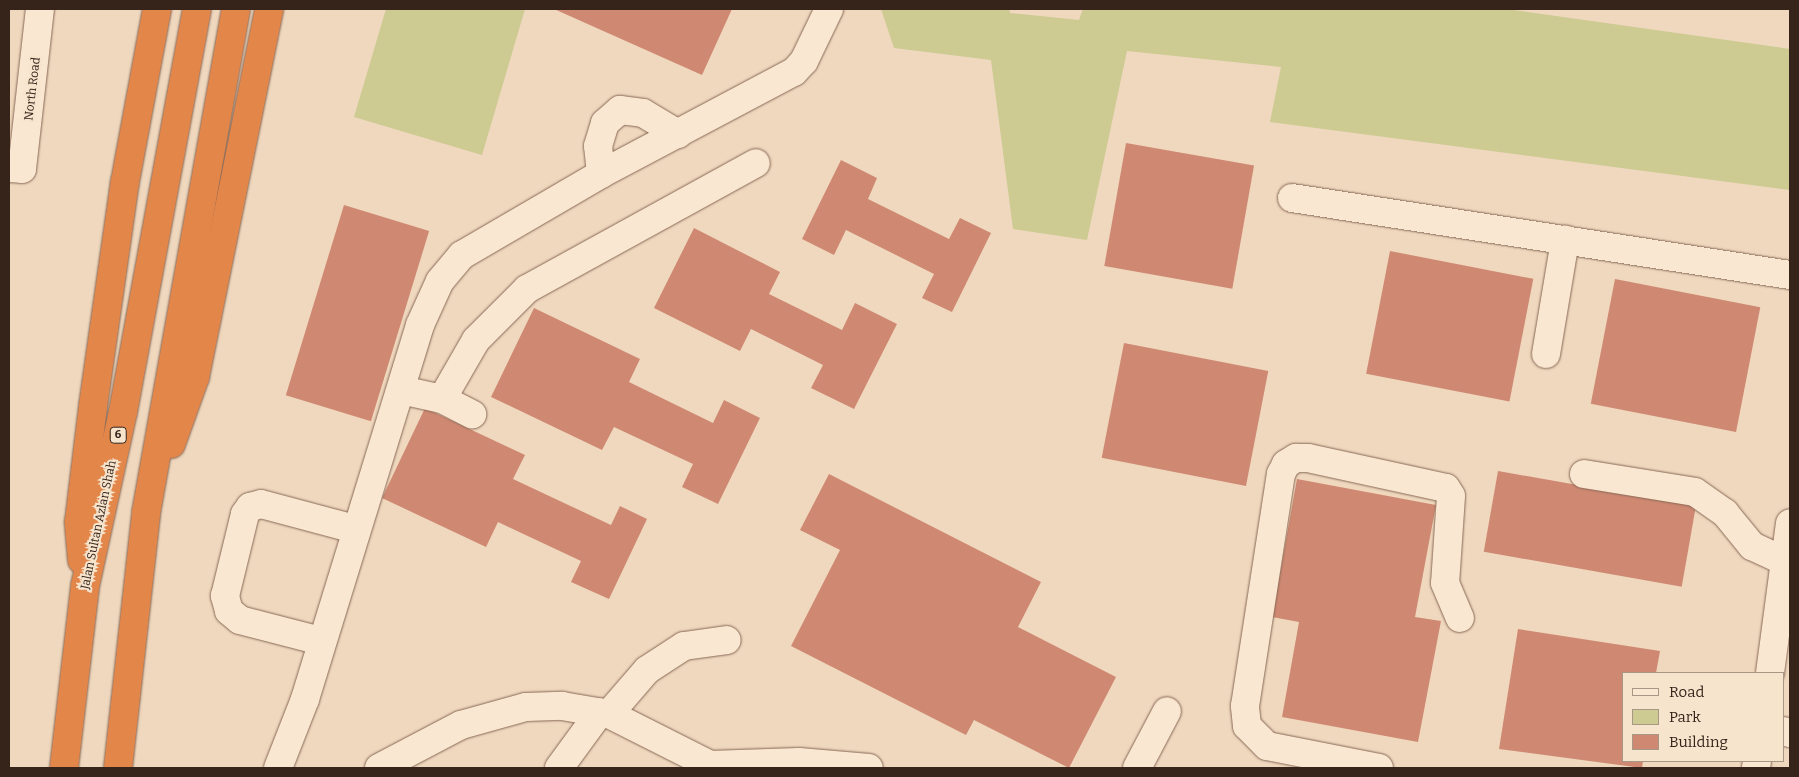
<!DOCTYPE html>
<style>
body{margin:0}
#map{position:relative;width:1799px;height:777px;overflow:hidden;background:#efd8be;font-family:Bitter,serif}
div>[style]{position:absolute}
.green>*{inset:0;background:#cdca92}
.building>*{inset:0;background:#cf8972;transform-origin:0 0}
.roads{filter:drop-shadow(0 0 1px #886856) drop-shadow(0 0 1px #886856)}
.minor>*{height:28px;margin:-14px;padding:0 14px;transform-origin:14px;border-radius:14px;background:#fae7d1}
.highway>*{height:28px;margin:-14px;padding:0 14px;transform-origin:14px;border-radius:14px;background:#e3864a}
span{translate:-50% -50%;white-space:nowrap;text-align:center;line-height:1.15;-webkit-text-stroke:4px #f6e4cd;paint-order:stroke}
.shield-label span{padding:1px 4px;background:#f6e4cd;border:1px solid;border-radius:4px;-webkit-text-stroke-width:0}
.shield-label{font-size:11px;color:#36241b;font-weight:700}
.street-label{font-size:12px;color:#36241b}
.frame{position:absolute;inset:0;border:10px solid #36241b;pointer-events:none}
.legend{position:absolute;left:1622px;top:672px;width:162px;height:90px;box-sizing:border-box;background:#f6e4cd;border:1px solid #a99786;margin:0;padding:6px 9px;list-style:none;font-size:15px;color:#36241b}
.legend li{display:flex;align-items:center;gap:10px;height:25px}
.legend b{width:25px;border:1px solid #a99786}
</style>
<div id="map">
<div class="green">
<div style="clip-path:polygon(386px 9px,525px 9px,482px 155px,354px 117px)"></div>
<div style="clip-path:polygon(881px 9px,1009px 9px,1010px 13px,1079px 20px,1083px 9px,1506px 9px,1790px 49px,1790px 190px,1270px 122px,1281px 67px,1127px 51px,1087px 240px,1013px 229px,991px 60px,894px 48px)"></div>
</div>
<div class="building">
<div style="clip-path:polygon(554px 9px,732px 9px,702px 75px)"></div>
<div style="left:1126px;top:143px;width:130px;height:125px;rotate:10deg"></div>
<div style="clip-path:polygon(841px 160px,877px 178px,868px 199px,949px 239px,960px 218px,991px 233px,952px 312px,922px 298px,934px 274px,846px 230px,834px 255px,802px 239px)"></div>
<div style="left:344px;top:205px;width:89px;height:199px;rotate:17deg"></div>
<div style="clip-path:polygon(694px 228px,780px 272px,769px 294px,842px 330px,855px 303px,897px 324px,854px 409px,811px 388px,823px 365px,751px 329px,740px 351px,654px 308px)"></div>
<div style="left:1390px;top:251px;width:146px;height:125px;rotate:11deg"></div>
<div style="left:1615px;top:279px;width:148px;height:127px;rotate:11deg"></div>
<div style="clip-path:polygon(534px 308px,640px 359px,629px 382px,713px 423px,724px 400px,760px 418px,718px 504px,682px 487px,693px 464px,614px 427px,602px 450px,491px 397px)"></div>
<div style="left:1124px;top:343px;width:147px;height:117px;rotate:11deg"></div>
<div style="clip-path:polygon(425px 408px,525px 455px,513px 479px,611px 525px,620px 506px,647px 519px,609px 599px,571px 582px,581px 561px,498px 522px,486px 547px,382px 498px)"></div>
<div style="left:1498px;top:471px;width:201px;height:82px;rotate:10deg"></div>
<div style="clip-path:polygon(829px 474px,1041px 582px,1018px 627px,1116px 677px,1069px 768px,974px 720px,966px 735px,791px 646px,840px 550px,800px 530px)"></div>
<div style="clip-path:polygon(1297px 479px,1436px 505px,1415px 617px,1441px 621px,1418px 742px,1282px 717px,1299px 622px,1272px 617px)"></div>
<div style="clip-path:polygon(1518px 629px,1660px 651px,1656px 673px,1623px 673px,1623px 761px,1643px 761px,1642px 768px,1499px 749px)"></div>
</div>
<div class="roads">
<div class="minor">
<div style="left:9px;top:168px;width:13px;rotate:4deg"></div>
<div style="left:22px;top:169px;width:161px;rotate:-83.6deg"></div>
<div style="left:601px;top:174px;width:28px;rotate:-96deg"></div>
<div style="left:598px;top:146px;width:24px;rotate:-73deg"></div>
<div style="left:605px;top:123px;width:20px;rotate:-41deg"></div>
<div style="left:620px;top:110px;width:23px;rotate:7deg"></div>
<div style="left:643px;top:113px;width:41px;rotate:31deg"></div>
<div style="left:1292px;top:198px;width:504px;rotate:8.79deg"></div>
<div style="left:1546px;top:354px;width:116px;rotate:-80.5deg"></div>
<div style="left:401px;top:390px;width:42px;rotate:12.4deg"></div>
<div style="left:442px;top:399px;width:68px;rotate:-60deg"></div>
<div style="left:476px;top:340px;width:72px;rotate:-45deg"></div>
<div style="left:527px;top:289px;width:261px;rotate:-28.8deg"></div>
<div style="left:442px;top:399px;width:34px;rotate:27deg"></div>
<div style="left:1584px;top:474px;width:112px;rotate:9.2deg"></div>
<div style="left:1695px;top:492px;width:37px;rotate:35deg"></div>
<div style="left:1725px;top:513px;width:43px;rotate:50.7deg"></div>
<div style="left:1752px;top:546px;width:35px;rotate:25deg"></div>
<div style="left:321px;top:641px;width:84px;rotate:-165.5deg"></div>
<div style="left:240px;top:620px;width:14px;rotate:-141deg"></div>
<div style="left:229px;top:611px;width:16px;rotate:-105deg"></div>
<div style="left:225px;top:596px;width:84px;rotate:-76.3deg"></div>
<div style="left:245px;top:514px;width:9px;rotate:-54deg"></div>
<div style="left:250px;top:507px;width:11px;rotate:-15deg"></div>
<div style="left:261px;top:504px;width:96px;rotate:15deg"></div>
<div style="left:1770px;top:673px;width:151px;rotate:-82.4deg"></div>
<div style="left:609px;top:714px;width:58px;rotate:-49.2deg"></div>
<div style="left:647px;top:670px;width:44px;rotate:-33deg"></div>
<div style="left:684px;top:646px;width:43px;rotate:-7.9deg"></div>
<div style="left:1783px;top:731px;width:7px;rotate:16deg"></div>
<div style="left:709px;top:765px;width:90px;rotate:-1.9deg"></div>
<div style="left:799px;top:762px;width:70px;rotate:4.9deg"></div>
<div style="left:278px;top:768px;width:74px;rotate:-68.6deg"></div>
<div style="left:305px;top:699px;width:391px;rotate:-72.9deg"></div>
<div style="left:420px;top:325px;width:48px;rotate:-65.6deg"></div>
<div style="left:440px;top:281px;width:34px;rotate:-50deg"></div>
<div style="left:462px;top:255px;width:161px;rotate:-30.2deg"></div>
<div style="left:601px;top:174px;width:218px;rotate:-27.9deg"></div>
<div style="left:794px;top:72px;width:15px;rotate:-48deg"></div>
<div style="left:804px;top:61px;width:58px;rotate:-64.3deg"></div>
<div style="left:379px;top:768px;width:93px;rotate:-27.7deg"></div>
<div style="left:461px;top:725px;width:67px;rotate:-15.5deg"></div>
<div style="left:526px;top:707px;width:36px;rotate:-2deg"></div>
<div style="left:562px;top:706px;width:48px;rotate:9.7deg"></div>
<div style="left:609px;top:714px;width:120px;rotate:26.8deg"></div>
<div style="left:559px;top:768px;width:69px;rotate:-53.8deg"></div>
<div style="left:1137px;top:768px;width:64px;rotate:-62.2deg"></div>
<div style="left:1379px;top:768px;width:114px;rotate:-168.9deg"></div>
<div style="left:1267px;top:746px;width:28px;rotate:-135deg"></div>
<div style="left:1247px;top:726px;width:20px;rotate:-96deg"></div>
<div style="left:1245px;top:706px;width:235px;rotate:-81.2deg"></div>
<div style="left:1281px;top:474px;width:11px;rotate:-63deg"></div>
<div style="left:1286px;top:464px;width:12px;rotate:-31deg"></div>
<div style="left:1296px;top:458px;width:12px"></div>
<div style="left:1308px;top:458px;width:141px;rotate:12.3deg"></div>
<div style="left:1446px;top:488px;width:9px;rotate:58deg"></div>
<div style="left:1451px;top:496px;width:87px;rotate:93.9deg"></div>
<div style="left:1445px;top:583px;width:38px;rotate:67deg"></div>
<div style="left:1756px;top:768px;width:7px;rotate:-82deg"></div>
</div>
<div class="highway">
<div style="left:171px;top:444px;width:71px;rotate:-70.3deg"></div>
<div style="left:195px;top:377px;width:375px;rotate:-78.6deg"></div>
<div style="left:82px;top:560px;width:38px;rotate:-95deg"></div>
<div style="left:79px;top:522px;width:117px;rotate:-83.1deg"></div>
<div style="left:93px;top:406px;width:226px;rotate:-81.9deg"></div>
<div style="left:125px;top:182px;width:176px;rotate:-79.5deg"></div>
<div style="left:64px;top:768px;width:183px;rotate:-83.4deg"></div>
<div style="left:85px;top:586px;width:178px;rotate:-77.7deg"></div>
<div style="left:123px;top:412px;width:410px;rotate:-79.6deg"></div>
<div style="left:118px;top:768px;width:257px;rotate:-83.7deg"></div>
<div style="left:146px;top:513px;width:512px;rotate:-79.88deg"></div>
</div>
</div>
<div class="shield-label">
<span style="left:118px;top:435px">6</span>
</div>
<div class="street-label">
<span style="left:33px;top:89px;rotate:-83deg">North Road</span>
<span style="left:99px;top:525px;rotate:-78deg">Jalan Sultan Azlan Shah</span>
</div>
<div class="frame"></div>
<ul class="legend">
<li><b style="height:6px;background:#fae7d1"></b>Road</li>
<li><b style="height:14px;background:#cdca92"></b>Park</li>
<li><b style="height:14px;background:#cf8972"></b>Building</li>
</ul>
</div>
